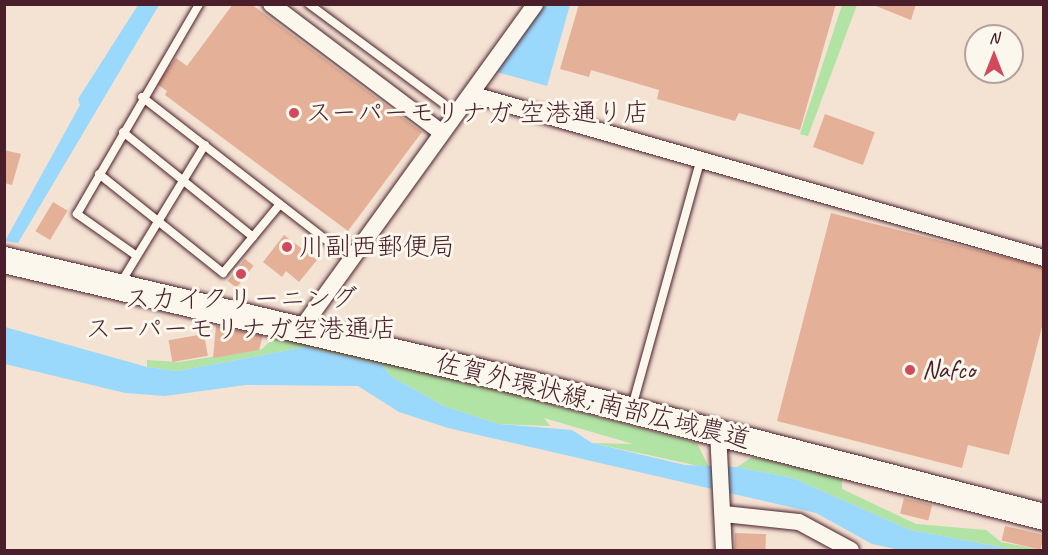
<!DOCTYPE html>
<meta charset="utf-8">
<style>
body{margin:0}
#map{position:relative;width:1048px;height:555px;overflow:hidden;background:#f4e2d3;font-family:Caveat,"Klee One",sans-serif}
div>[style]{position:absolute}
.green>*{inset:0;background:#b1e3a4}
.water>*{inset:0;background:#9bd9fc}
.building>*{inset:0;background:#e5b098;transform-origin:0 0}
.roads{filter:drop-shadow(0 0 2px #4a1f2b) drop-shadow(0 0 2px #4a1f2b)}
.service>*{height:8px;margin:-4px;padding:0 4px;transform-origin:4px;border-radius:4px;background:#fbf7ec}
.minor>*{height:16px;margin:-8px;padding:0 8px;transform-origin:8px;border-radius:8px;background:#fbf7ec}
.primary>*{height:26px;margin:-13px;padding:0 13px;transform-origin:13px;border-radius:13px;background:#fbf7ec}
.dots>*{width:16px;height:16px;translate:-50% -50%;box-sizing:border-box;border:3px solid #fbf7ec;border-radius:50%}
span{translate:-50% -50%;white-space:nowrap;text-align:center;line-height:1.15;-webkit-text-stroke:6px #fbf7ec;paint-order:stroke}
.poi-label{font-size:26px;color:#4a1f2b}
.left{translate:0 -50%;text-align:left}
.street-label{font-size:26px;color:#4a1f2b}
.frame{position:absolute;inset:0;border:6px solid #4a1f2b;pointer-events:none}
.north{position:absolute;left:964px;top:24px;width:60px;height:60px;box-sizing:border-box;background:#fbf7ec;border:2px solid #b4a19f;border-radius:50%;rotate:0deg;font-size:16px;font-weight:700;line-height:24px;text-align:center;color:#4a1f2b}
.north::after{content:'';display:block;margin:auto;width:21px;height:27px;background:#d1495b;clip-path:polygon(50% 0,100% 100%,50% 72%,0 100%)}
</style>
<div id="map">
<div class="green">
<div style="clip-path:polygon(842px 5px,857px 5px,808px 136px,800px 134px)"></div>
<div style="clip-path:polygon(279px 333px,697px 443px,709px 468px,592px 443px,633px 444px,544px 418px,550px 426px,498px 424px,444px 406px,392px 377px,382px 365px,305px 347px,178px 371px,147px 367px,147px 360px,179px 362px,262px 349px)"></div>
<div style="clip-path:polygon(752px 457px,842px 478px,842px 489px,916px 524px,986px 530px,1001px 542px,1043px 550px,1016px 550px,910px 530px,793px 478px,737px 467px)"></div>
</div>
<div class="water">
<div style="clip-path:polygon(138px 5px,159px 5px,18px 243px,5px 241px,80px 105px,78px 99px)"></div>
<div style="clip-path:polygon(543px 5px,570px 5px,547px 86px,497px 72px)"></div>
<div style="clip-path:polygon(5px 327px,147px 367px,178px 371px,305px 347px,382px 365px,392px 377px,444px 406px,498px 424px,572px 430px,592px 443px,685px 465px,737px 467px,793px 478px,910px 530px,1016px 550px,900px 550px,872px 544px,816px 513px,448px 428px,399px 412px,358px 386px,246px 385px,165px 396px,125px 393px,5px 364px)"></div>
</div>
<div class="building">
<div style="clip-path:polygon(233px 4px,251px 4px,422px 132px,348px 231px,165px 95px,167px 91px,157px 84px,176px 58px,187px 66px)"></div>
<div style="clip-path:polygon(579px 4px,836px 4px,800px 130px,739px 113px,735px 121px,657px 99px,659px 90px,591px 70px,589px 77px,560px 69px)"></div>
<div style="clip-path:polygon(871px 4px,916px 4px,911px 20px)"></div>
<div style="left:825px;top:114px;width:53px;height:35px;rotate:20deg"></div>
<div style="clip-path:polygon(4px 150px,21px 154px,12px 185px,4px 183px)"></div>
<div style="left:53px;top:202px;width:17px;height:34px;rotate:31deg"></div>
<div style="clip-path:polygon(831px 213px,1044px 267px,1044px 319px,1009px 455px,968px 445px,962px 468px,777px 421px)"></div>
<div style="clip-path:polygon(284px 235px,317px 260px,299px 282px,286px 271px,282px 277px,263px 262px)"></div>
<div style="left:245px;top:259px;width:11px;height:28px;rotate:38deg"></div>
<div style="clip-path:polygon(216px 326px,263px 335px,259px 350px,213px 358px)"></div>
<div style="left:204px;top:334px;width:22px;height:36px;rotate:80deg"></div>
<div style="left:904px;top:498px;width:29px;height:16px;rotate:14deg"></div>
<div style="left:1005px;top:526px;width:40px;height:15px;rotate:13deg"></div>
<div style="left:735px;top:533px;width:31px;height:17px;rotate:2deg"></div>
</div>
<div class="roads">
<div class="service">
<div style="left:309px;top:4px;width:167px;rotate:36.5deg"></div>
<div style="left:142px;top:97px;width:264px;rotate:37.8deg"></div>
<div style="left:123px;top:132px;width:167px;rotate:38.9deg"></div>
<div style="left:99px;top:174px;width:159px;rotate:38.6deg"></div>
<div style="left:223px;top:273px;width:89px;rotate:-50.4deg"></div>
<div style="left:134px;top:254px;width:70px;rotate:-144.9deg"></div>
<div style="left:77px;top:214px;width:243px;rotate:-59.8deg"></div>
<div style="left:120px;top:284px;width:163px;rotate:-58.6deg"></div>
<div style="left:632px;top:407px;width:255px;rotate:-74.5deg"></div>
</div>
<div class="minor">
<div style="left:271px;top:4px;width:213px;rotate:37deg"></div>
<div style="left:474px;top:95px;width:593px;rotate:15.96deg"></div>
<div style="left:301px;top:329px;width:400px;rotate:-54.2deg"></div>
<div style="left:718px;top:432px;width:118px;rotate:87.1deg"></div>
<div style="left:724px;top:514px;width:75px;rotate:6.1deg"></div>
<div style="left:799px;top:522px;width:59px;rotate:28.3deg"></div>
</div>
<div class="primary">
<div style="left:4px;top:260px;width:519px;rotate:13.26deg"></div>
<div style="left:509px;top:379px;width:553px;rotate:14.46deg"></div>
</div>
</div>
<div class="dots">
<div style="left:294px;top:113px;background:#d1495b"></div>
<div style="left:287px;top:247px;background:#d1495b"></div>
<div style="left:241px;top:274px;background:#d1495b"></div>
<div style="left:910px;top:370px;background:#d1495b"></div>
</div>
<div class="poi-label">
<span class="left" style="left:306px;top:113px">スーパーモリナガ 空港通り店</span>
<span class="left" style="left:299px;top:247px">川副西郵便局</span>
<span style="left:241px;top:314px">スカイクリーニング<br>スーパーモリナガ空港通店</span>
<span class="left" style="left:922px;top:370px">Nafco</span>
</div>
<div class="street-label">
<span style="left:593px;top:401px;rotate:14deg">佐賀外環状線; 南部広域農道</span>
</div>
<div class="frame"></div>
<div class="north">N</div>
</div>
